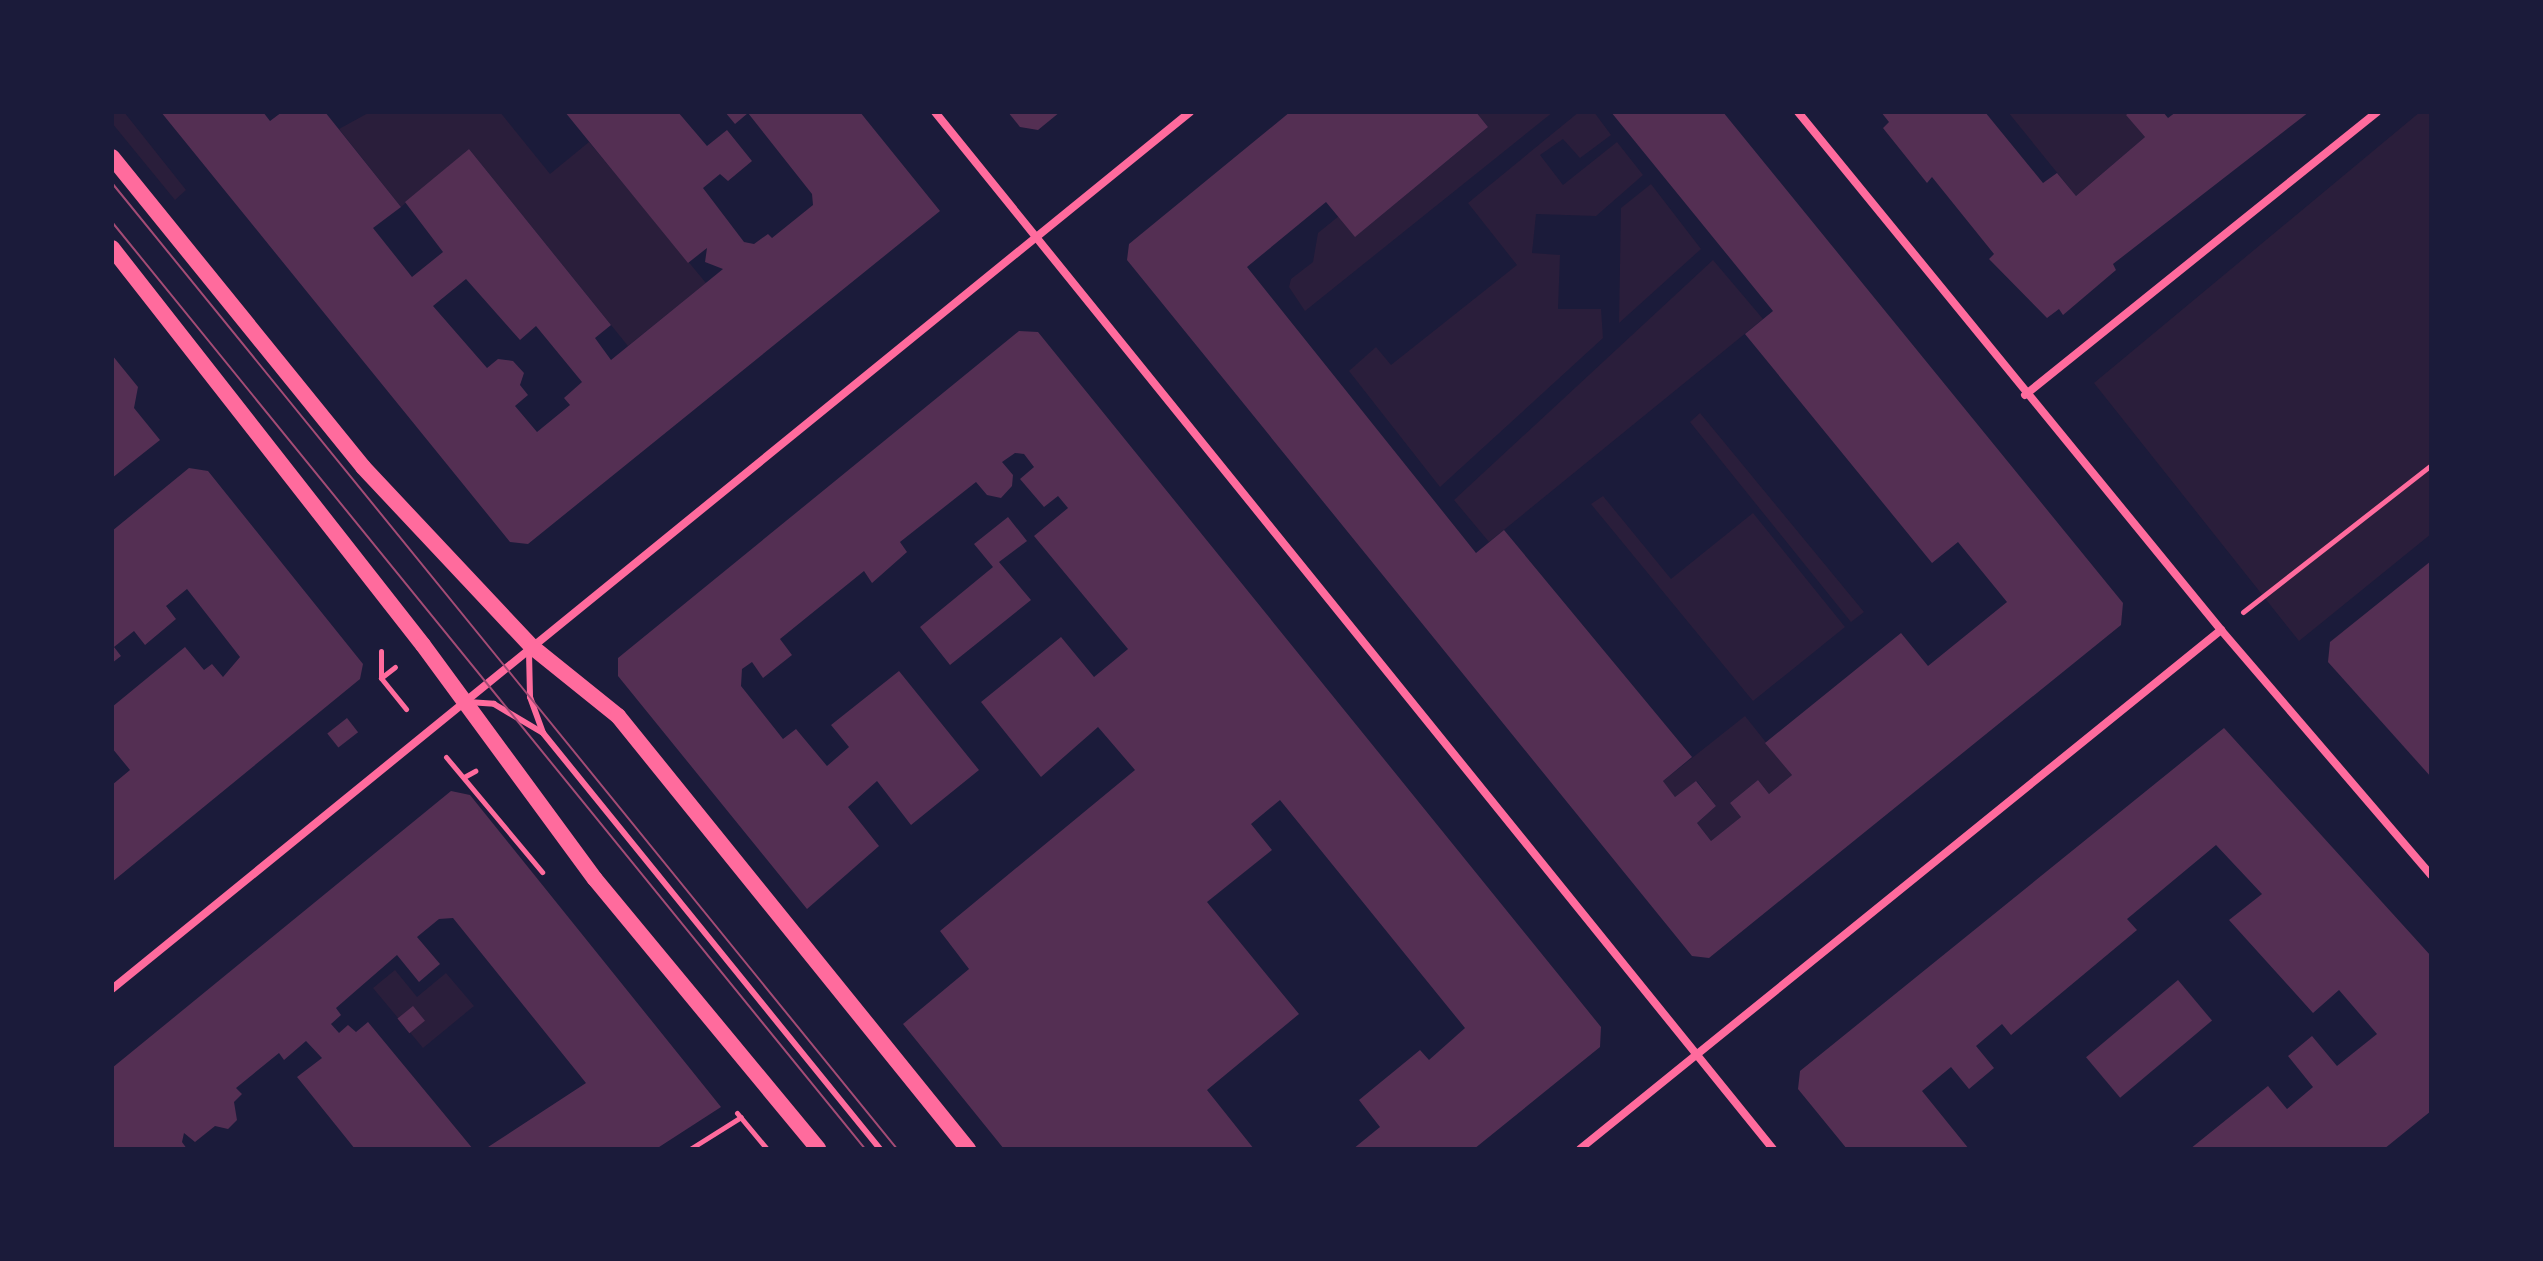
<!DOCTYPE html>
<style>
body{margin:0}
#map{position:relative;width:2543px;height:1261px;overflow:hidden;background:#1b1b3a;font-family:"Noto Serif",serif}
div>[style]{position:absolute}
.green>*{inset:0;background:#2a1e3b}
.building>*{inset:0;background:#542f53;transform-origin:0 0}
.path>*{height:5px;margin:-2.5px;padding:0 2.5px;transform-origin:2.5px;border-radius:2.5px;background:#ff6b9d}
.service>*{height:6px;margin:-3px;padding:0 3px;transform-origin:3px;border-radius:3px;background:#ff6b9d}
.minor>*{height:8px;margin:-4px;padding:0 4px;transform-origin:4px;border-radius:4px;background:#ff6b9d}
.secondary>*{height:16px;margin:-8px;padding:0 8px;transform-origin:8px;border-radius:8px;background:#ff6b9d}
.tram>*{height:2px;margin:-1px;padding:0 1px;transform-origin:1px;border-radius:1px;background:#a44b75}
span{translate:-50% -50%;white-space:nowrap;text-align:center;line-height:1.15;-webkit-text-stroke:8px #1b1b3a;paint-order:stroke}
.frame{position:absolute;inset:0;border:114px solid #1b1b3a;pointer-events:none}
</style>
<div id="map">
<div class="green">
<div style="clip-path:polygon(112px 112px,124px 112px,186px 190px,175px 200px,112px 123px)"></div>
<div style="clip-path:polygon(370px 112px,500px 112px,550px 174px,589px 142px,706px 283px,628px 346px,469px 149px,401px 207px,339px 129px)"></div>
<div style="clip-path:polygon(1476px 112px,1553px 112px,1305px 311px,1289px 287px,1291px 279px,1313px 262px,1318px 233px,1339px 216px,1356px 236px,1488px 127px)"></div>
<div style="clip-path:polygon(1579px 112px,1594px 112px,1611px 135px,1580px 158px,1563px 139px,1540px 155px,1563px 185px,1617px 142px,1643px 175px,1596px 216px,1536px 214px,1532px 253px,1560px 255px,1558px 309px,1601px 309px,1603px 338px,1440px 487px,1349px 371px,1376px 347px,1391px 365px,1517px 265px,1468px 203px)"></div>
<div style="clip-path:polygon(2008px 112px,2130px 112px,2127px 115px,2145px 137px,2076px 196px)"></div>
<div style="clip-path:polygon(2420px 112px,2431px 112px,2431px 534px,2299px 641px,2094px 383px)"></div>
<div style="clip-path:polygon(1651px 184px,1701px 249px,1619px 323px,1621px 208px)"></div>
<div style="clip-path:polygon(1713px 260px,1763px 319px,1489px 542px,1454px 500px)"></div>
<div style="clip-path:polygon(1700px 413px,1864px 612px,1851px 622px,1690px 422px)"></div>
<div style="clip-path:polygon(1603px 496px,1671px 579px,1753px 513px,1845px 627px,1753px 701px,1591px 504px)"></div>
<div style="clip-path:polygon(1745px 716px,1792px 775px,1769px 794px,1758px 780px,1730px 803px,1741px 817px,1711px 841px,1697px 823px,1716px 806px,1697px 781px,1675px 797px,1663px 781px)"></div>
<div style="clip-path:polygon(395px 970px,417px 997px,446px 973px,474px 1006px,423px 1048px,373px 988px)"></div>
</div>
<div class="building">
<div style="clip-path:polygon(evenodd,161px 112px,263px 112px,270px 121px,282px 112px,325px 112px,401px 207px,373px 228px,412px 277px,443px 252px,405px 202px,469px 149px,611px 325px,595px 338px,611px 360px,723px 269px,705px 262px,707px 248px,688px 263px,565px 112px,678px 112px,707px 146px,727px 130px,752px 161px,728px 181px,720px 174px,703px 188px,744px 242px,754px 244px,768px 234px,772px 238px,813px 205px,812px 194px,748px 113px,735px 124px,725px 112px,860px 112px,940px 211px,528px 544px,510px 542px,161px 112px,466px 279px,520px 340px,536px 326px,582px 382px,564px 398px,570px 405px,537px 432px,515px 406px,528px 395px,520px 385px,524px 373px,513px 361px,498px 359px,487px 368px,433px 306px,466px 279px)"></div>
<div style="clip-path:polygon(1008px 112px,1060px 112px,1038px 130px,1020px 127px)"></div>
<div style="clip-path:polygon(1290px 112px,1476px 112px,1488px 127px,1355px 237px,1326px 202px,1247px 267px,1476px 553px,1504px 530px,1692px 757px,1663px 781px,1675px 797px,1696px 781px,1716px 806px,1697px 823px,1711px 841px,1741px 817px,1730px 803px,1758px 780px,1769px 794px,1792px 775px,1765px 743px,1901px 633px,1928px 666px,2007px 602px,1958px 542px,1932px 563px,1745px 334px,1773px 311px,1611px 112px,1723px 112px,2123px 603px,2121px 625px,1709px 958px,1692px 956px,1127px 260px,1129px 244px)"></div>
<div style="clip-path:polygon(1881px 112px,1985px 112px,2043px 183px,2057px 173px,2076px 196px,2145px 137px,2126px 115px,2130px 112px,2163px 112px,2168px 118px,2176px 112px,2309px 112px,2113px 264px,2116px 270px,2063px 315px,2059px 309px,2047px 318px,1989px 259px,1994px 254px,1932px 177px,1927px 183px,1883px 128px,1889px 122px)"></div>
<div style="clip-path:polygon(1019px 331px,1038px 332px,1601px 1027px,1600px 1047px,1474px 1149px,1353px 1149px,1380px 1127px,1359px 1100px,1420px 1050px,1429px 1060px,1465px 1028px,1280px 800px,1251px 824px,1272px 850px,1207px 902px,1299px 1014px,1207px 1090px,1254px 1149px,1004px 1149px,903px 1024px,969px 969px,940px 931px,1135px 770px,1098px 727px,1041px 777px,981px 702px,1061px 637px,1094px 677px,1128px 649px,1034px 536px,1068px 508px,1058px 496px,1044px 507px,1020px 479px,1034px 467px,1024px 454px,1015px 453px,1002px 462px,1013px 475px,1012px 486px,1001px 498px,987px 495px,976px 482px,900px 542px,907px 552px,872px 583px,864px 571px,780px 639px,792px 655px,763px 678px,752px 662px,742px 669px,741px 686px,783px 739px,796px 729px,827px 766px,849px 747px,831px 725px,899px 671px,979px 770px,911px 825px,877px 781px,848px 807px,879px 846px,807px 909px,618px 676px,618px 658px)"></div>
<div style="clip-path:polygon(112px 355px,138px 387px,134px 408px,160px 440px,112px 478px)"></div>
<div style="clip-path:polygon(189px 468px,208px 471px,363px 664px,360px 679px,112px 882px,112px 785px,130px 770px,112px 748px,112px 707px,185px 647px,204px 670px,212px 664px,223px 677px,240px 657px,187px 589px,166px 606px,176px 619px,145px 645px,134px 631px,114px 647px,121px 656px,112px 663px,112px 531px)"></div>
<div style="clip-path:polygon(1008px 517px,1027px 541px,999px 562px,1031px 600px,950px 665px,920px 627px,993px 567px,974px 544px)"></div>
<div style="clip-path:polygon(2431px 561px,2431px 777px,2328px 662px,2330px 642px)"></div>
<div style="left:347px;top:718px;width:18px;height:25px;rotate:52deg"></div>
<div style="clip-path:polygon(2224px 728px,2431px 956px,2431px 1111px,2384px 1149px,2190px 1149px,2268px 1086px,2287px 1109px,2313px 1087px,2288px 1056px,2312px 1036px,2337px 1066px,2377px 1034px,2339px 990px,2313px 1013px,2229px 920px,2262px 894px,2216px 845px,2127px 919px,2137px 930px,2011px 1035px,2002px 1024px,1976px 1046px,1994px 1068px,1969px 1089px,1951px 1067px,1922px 1091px,1969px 1149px,1847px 1149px,1798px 1089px,1800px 1071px)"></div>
<div style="clip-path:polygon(451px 791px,470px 795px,721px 1107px,656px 1149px,485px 1149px,586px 1083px,453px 918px,439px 919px,417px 937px,440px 964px,419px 982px,397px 955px,336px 1008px,341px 1015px,331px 1024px,339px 1033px,348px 1025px,356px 1032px,368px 1022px,473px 1149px,355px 1149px,297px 1077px,322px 1058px,306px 1041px,284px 1060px,279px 1053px,236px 1088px,242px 1094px,234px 1102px,237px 1120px,228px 1129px,215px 1126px,195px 1142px,184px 1133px,182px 1142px,187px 1149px,112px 1149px,112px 1068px)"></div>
<div style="left:2178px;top:980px;width:53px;height:120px;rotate:50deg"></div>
<div style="left:413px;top:1006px;width:19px;height:20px;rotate:51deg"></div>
</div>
<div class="path">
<div style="left:2243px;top:612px;width:239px;rotate:-38deg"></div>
<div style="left:381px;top:651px;width:26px;rotate:90deg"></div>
<div style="left:395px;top:667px;width:18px;rotate:142deg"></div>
<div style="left:381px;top:678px;width:40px;rotate:51deg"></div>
<div style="left:446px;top:757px;width:150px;rotate:50.1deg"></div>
<div style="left:464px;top:777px;width:13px;rotate:-29deg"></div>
<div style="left:737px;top:1113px;width:47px;rotate:50.2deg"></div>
<div style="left:690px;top:1149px;width:60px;rotate:-32.1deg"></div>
</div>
<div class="service">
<div style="left:529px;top:652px;width:45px;rotate:88.7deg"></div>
<div style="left:530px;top:697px;width:38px;rotate:70deg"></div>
<div style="left:468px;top:702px;width:26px;rotate:4deg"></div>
<div style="left:494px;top:704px;width:57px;rotate:30.6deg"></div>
<div style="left:543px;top:733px;width:535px;rotate:50.99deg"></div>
</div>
<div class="minor">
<div style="left:935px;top:112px;width:1333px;rotate:51.06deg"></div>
<div style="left:1798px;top:112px;width:669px;rotate:50.76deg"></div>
<div style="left:2221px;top:630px;width:323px;rotate:49.4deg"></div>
<div style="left:2025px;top:395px;width:452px;rotate:-38.8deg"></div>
<div style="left:112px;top:989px;width:1390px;rotate:-39.13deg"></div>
<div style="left:1580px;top:1149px;width:825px;rotate:-39deg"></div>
</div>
<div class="secondary">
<div style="left:112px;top:157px;width:399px;rotate:51deg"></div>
<div style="left:363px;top:467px;width:245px;rotate:46.8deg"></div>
<div style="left:531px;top:646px;width:112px;rotate:38.8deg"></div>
<div style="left:618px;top:716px;width:557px;rotate:51.05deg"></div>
<div style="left:112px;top:248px;width:504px;rotate:51.93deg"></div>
<div style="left:423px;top:645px;width:290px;rotate:53.7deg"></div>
<div style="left:595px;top:879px;width:350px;rotate:50.4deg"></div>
</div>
<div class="tram">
<div style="left:112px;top:183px;width:1245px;rotate:50.9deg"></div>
<div style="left:112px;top:222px;width:1194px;rotate:50.91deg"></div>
</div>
<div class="frame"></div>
</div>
